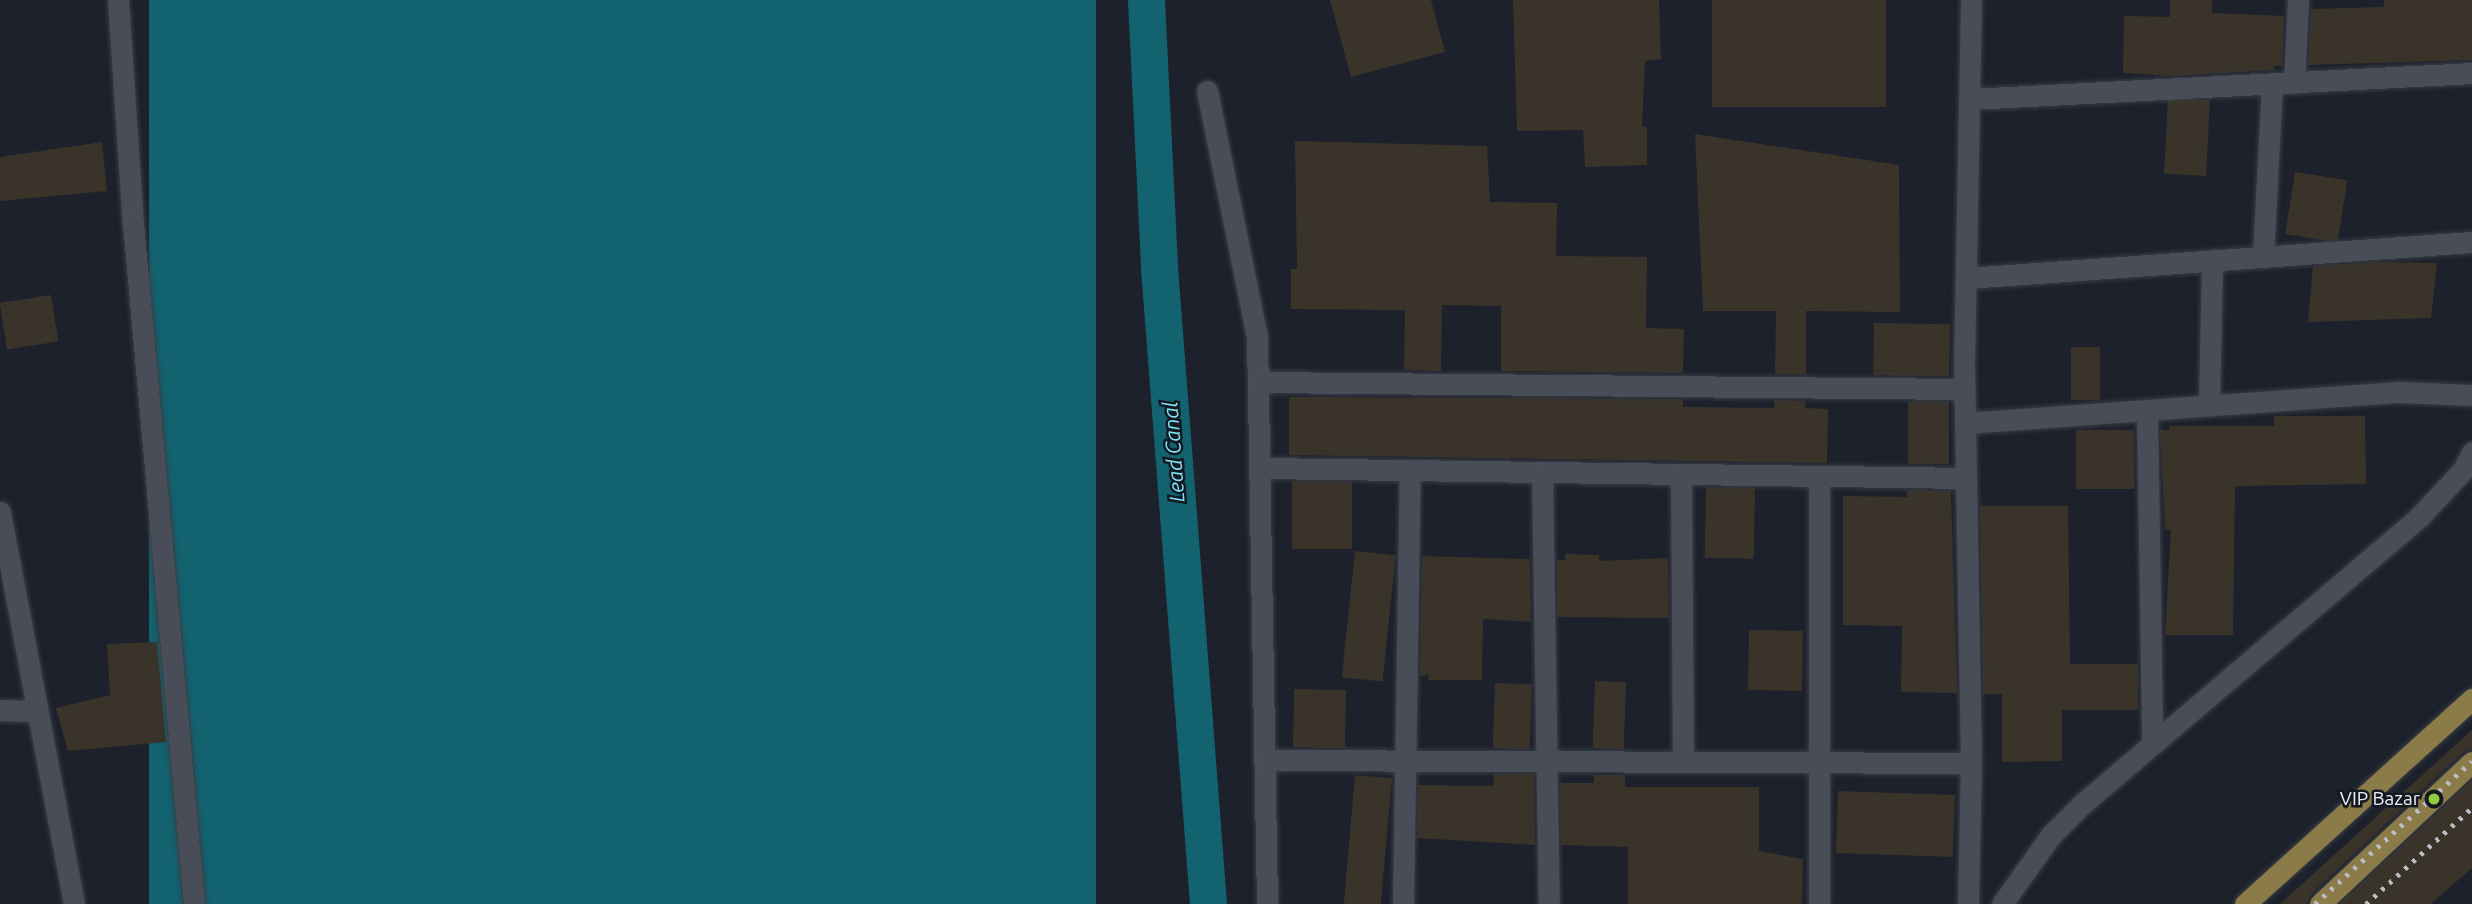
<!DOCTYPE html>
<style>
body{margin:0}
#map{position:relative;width:2472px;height:904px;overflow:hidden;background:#1d212b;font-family:Ubuntu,sans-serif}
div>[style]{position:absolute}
.water>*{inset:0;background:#13626f;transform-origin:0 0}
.canal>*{height:37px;margin:-18.5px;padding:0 18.5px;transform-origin:18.5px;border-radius:18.5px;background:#13626f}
.building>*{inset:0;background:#3a332a;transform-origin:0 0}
.roads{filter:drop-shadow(0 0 2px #393d45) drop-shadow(0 0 2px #393d45)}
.minor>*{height:21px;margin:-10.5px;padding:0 10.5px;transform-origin:10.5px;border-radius:10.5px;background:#484d58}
.major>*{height:21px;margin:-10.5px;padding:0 10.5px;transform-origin:10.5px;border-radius:10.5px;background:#8a7b48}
.rail>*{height:5px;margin-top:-2.5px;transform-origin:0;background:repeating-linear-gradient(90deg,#b9bcc4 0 3.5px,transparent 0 10.5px)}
.dots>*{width:19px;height:19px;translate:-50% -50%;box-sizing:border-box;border:4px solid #141821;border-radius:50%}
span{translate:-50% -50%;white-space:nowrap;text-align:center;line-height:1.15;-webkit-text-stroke:5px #141821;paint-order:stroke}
.poi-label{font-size:19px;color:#eceff6}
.right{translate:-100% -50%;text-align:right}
.water-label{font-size:21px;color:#7fe4f7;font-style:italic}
</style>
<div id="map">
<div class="water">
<div style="left:149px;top:0;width:947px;height:906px"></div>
</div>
<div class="canal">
<div style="left:1146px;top:0;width:268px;rotate:87.2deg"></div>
<div style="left:1159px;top:268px;width:638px;rotate:85.59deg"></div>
</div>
<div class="building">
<div style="clip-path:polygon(1330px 0,1431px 0,1445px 52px,1351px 77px)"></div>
<div style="clip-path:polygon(1513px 0,1659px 0,1661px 59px,1645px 61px,1642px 126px,1647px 127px,1647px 165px,1585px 167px,1583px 130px,1517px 131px)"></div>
<div style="left:1712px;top:0;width:174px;height:107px"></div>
<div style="clip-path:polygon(2170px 0,2212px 0,2212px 13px,2284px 16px,2282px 66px,2274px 66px,2274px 70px,2170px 76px,2123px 73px,2124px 16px,2170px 17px)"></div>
<div style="clip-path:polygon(2384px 0,2472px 0,2472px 60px,2308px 65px,2311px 9px,2384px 7px)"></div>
<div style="left:2210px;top:100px;width:76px;height:42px;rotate:93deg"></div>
<div style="clip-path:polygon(1695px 134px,1899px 165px,1900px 312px,1806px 311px,1806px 374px,1775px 374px,1776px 311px,1703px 311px)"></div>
<div style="clip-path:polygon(1295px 141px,1487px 146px,1490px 202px,1557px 203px,1556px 256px,1647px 257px,1646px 328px,1684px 329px,1683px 373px,1501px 371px,1501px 306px,1442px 305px,1441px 371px,1404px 370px,1405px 310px,1291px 309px,1291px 269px,1297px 269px)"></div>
<div style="clip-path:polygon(102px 142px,107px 191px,0 201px,0 157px)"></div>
<div style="left:2295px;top:172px;width:53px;height:63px;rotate:9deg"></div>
<div style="clip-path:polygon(2376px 262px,2437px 263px,2431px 318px,2308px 322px,2313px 266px)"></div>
<div style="left:51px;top:295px;width:47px;height:52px;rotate:81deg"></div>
<div style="left:1874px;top:323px;width:76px;height:52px;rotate:1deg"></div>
<div style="left:2100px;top:347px;width:53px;height:29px;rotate:90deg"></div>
<div style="clip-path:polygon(1289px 397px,1683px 399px,1683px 407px,1774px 408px,1774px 400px,1806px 401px,1805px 408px,1828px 409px,1827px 463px,1289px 455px)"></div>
<div style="left:1908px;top:402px;width:41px;height:62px"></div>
<div style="clip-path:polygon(2274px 416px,2365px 416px,2366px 484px,2235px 486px,2233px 635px,2165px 635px,2171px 530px,2165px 530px,2160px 430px,2169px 430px,2169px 426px,2274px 426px)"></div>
<div style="left:2076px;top:430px;width:58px;height:59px"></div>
<div style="left:1292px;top:482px;width:60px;height:67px"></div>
<div style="left:1706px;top:487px;width:49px;height:71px;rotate:1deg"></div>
<div style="clip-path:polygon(1907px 490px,1951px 491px,1957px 693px,1901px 692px,1902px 626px,1843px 625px,1843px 496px,1907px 497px)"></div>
<div style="clip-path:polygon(1980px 506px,2068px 506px,2070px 664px,2138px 664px,2138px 710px,2062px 710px,2062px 761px,2002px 762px,2002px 694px,1983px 694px)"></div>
<div style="left:1355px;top:551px;width:41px;height:127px;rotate:6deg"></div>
<div style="clip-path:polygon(1565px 554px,1599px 555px,1599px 561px,1668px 558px,1669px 618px,1557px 617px,1557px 560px,1565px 560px)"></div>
<div style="clip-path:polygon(1422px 556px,1530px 559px,1531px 622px,1483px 619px,1482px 680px,1428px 680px,1429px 675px,1420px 676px)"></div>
<div style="left:1749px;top:630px;width:54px;height:60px;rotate:1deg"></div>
<div style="clip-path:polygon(157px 642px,166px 742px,68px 751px,56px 708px,110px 695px,107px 644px)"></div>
<div style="left:1595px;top:681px;width:31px;height:67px;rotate:2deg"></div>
<div style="left:1495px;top:683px;width:37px;height:65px;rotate:2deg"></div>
<div style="left:1294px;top:689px;width:52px;height:58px;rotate:1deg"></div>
<div style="clip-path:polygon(2472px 730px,2472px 749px,2463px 752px,2311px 894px,2307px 904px,2280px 904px)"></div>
<div style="clip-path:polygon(1494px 774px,1534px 774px,1535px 845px,1417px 838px,1418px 785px,1493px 786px)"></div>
<div style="left:1355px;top:775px;width:37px;height:129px;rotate:5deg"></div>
<div style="clip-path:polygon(1594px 775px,1625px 775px,1625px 787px,1759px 787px,1759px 851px,1803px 859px,1802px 904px,1628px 904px,1628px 847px,1561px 845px,1560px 783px,1594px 783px)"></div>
<div style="clip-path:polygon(2472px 780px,2472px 868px,2431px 904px,2339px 904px)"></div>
<div style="left:1838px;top:791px;width:117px;height:62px;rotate:2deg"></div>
</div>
<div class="roads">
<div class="minor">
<div style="left:118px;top:0;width:224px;rotate:86.2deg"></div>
<div style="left:133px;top:223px;width:684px;rotate:84.88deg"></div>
<div style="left:2294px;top:83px;width:83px;rotate:-87.2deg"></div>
<div style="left:1207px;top:91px;width:251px;rotate:78.5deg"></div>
<div style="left:1257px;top:337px;width:567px;rotate:88.99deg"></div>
<div style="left:1970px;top:99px;width:503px;rotate:-2.96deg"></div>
<div style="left:2263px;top:256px;width:172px;rotate:-87deg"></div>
<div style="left:1967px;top:278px;width:506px;rotate:-4.08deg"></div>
<div style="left:1260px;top:382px;width:704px;rotate:0.57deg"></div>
<div style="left:2209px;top:405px;width:145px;rotate:-88.8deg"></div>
<div style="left:2147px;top:410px;width:333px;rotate:89.1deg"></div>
<div style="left:1965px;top:423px;width:435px;rotate:-4.1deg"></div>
<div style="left:2399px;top:392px;width:73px;rotate:2.4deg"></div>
<div style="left:1261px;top:468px;width:705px;rotate:0.81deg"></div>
<div style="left:1542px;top:473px;width:431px;rotate:89.1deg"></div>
<div style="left:1681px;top:476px;width:285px;rotate:89.6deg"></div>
<div style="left:1819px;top:479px;width:425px;rotate:90deg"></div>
<div style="left:0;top:512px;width:399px;rotate:79.3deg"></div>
<div style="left:0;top:710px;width:37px;rotate:2deg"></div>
<div style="left:1265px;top:760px;width:706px;rotate:0.24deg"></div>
<div style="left:1403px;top:904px;width:433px;rotate:-89.1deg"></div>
<div style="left:1968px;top:904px;width:141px;rotate:-88.8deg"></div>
<div style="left:1971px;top:763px;width:397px;rotate:-91deg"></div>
<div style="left:1964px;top:366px;width:366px;rotate:-88.9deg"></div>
<div style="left:2002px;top:904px;width:85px;rotate:-54.6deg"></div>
<div style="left:2051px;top:835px;width:42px;rotate:-45deg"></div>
<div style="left:2081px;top:805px;width:445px;rotate:-40.4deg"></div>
<div style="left:2420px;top:516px;width:63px;rotate:-46.9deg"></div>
<div style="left:2463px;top:470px;width:20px;rotate:-63deg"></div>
</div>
<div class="major">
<div style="left:2245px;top:904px;width:306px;rotate:-42.1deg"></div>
<div style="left:2320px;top:904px;width:208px;rotate:-43.1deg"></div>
</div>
</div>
<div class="rail">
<div style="left:2315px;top:904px;width:212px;rotate:-42.3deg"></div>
<div style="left:2366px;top:904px;width:143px;rotate:-42.2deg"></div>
</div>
<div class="dots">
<div style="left:2434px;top:799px;background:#92cd3f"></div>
</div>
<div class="poi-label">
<span class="right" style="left:2420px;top:799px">VIP Bazar</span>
</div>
<div class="water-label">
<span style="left:1173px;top:452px;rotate:-94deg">Lead Canal</span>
</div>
</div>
